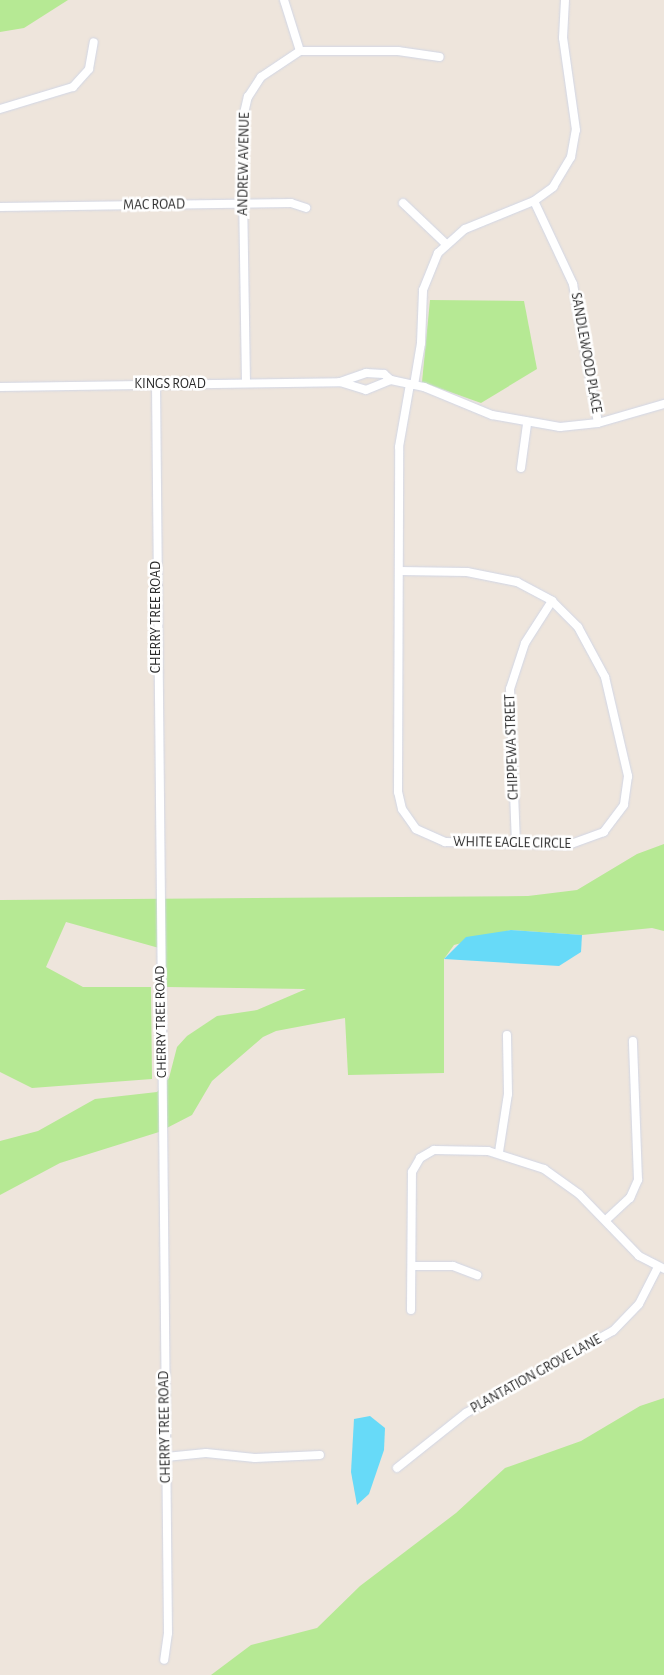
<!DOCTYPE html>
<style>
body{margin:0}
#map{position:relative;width:664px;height:1675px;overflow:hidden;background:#eee5dc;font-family:"Alegreya Sans",sans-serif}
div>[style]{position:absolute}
.green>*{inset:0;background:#b6e994}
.water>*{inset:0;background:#67daf8}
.roads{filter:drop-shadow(0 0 1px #d1d6e5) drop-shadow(0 0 1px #d1d6e5)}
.minor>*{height:8px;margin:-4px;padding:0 4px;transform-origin:4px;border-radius:4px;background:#fff}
span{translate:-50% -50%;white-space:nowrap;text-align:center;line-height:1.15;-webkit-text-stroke:5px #fff;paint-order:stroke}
.street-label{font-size:14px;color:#2b2b2b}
</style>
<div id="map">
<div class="green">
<div style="clip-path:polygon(0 0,68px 0,24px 28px,0 32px)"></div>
<div style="clip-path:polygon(430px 300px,524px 301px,537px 369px,481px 403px,422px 382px)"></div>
<div style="clip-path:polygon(664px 844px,664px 931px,652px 928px,582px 935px,511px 930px,454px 945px,444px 959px,444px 1073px,348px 1075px,345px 1018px,276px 1031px,263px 1037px,212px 1081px,192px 1115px,159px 1132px,60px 1163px,0 1195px,0 1141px,38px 1131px,95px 1099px,157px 1092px,169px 1078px,177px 1047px,187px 1036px,217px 1016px,257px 1010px,306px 989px,167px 987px,159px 948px,66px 922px,46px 967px,83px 987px,151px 987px,152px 1079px,32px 1088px,0 1072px,0 900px,528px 896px,577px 890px,637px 854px)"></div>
<div style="clip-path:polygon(664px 1398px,664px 1675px,211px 1675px,251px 1645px,317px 1628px,360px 1586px,456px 1513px,505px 1468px,581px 1441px,640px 1406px)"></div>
</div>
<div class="water">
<div style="clip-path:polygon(511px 930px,582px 935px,581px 952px,559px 966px,444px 959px,466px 937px)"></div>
<div style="clip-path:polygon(370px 1416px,385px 1428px,384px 1450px,369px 1494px,357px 1505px,351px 1472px,354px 1419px)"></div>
</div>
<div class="roads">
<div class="minor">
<div style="left:284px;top:0;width:53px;rotate:72.6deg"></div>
<div style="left:0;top:109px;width:76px;rotate:-16.8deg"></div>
<div style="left:73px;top:87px;width:24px;rotate:-48deg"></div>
<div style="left:89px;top:69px;width:27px;rotate:-80deg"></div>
<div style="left:534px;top:201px;width:92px;rotate:64.8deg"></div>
<div style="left:573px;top:284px;width:141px;rotate:79.8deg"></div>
<div style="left:403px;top:203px;width:58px;rotate:43.6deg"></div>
<div style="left:0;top:207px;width:291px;rotate:-0.8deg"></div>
<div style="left:291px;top:203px;width:16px;rotate:18deg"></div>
<div style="left:340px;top:382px;width:28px;rotate:-19deg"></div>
<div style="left:366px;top:373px;width:18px;rotate:3deg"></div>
<div style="left:384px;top:374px;width:9px;rotate:41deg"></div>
<div style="left:246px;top:383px;width:261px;rotate:-90.9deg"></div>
<div style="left:242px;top:122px;width:26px;rotate:-77deg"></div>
<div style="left:248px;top:97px;width:24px;rotate:-57deg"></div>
<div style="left:261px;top:77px;width:47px;rotate:-33.7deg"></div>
<div style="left:300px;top:51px;width:98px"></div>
<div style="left:398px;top:51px;width:42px;rotate:8.1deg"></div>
<div style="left:156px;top:384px;width:1249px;rotate:89.45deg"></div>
<div style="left:168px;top:1633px;width:27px;rotate:98deg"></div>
<div style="left:414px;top:385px;width:43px;rotate:-80.5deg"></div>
<div style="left:421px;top:343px;width:53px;rotate:-87.8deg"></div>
<div style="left:423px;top:290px;width:40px;rotate:-68deg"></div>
<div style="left:438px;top:253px;width:36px;rotate:-42deg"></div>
<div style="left:465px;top:229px;width:74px;rotate:-22.1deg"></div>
<div style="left:534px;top:201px;width:24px;rotate:-36deg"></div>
<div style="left:553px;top:187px;width:35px;rotate:-59deg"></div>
<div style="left:571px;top:157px;width:27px;rotate:-80deg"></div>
<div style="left:576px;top:130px;width:93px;rotate:-98deg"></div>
<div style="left:563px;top:38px;width:38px;rotate:-87deg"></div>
<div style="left:0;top:387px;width:340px;rotate:-0.8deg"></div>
<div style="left:340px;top:382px;width:27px;rotate:17deg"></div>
<div style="left:366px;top:390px;width:27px;rotate:-22deg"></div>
<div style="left:391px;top:380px;width:34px;rotate:12deg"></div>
<div style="left:424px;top:387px;width:74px;rotate:22.4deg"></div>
<div style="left:492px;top:415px;width:69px;rotate:10deg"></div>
<div style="left:560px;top:427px;width:38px;rotate:-6deg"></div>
<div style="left:598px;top:423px;width:69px;rotate:-16.1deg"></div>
<div style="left:521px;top:468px;width:44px;rotate:-82.2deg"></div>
<div style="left:400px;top:571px;width:67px;rotate:0.9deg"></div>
<div style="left:467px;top:572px;width:51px;rotate:11.3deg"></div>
<div style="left:517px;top:582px;width:40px;rotate:28deg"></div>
<div style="left:552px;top:601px;width:37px;rotate:45deg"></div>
<div style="left:578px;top:627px;width:57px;rotate:61.6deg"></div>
<div style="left:605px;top:677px;width:102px;rotate:76.9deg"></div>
<div style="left:628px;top:776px;width:29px;rotate:98deg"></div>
<div style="left:624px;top:805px;width:34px;rotate:127deg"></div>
<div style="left:604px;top:832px;width:38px;rotate:160deg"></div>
<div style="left:568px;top:845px;width:123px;rotate:-178.6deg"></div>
<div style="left:445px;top:842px;width:32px;rotate:-156deg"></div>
<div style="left:416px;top:829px;width:24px;rotate:-125deg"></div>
<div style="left:402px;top:809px;width:17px;rotate:-103deg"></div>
<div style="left:398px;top:792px;width:345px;rotate:-89.8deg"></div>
<div style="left:399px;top:447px;width:64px;rotate:-80.1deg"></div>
<div style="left:516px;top:844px;width:155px;rotate:-92.2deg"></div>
<div style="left:510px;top:689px;width:48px;rotate:-71.9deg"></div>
<div style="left:525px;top:643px;width:50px;rotate:-57.3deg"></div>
<div style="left:499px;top:1152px;width:59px;rotate:-81.2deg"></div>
<div style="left:508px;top:1094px;width:59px;rotate:-91deg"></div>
<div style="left:606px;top:1220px;width:33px;rotate:-43deg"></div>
<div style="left:630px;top:1198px;width:20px;rotate:-66deg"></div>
<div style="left:638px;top:1180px;width:139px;rotate:-92.1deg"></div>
<div style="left:413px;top:1266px;width:40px"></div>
<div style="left:453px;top:1266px;width:26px;rotate:21deg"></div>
<div style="left:411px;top:1310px;width:138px;rotate:-89.6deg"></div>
<div style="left:412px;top:1172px;width:16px;rotate:-60deg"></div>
<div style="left:420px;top:1158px;width:16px;rotate:-30deg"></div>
<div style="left:434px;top:1150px;width:54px;rotate:1.1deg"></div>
<div style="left:488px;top:1151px;width:59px;rotate:17.8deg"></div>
<div style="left:544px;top:1169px;width:43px;rotate:35.5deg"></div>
<div style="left:579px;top:1194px;width:86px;rotate:45.9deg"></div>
<div style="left:639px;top:1256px;width:28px;rotate:27deg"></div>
<div style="left:166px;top:1457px;width:40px;rotate:-5.7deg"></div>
<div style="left:206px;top:1453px;width:49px;rotate:5.8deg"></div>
<div style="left:255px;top:1458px;width:65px;rotate:-2.6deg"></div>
<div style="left:397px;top:1468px;width:88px;rotate:-38.6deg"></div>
<div style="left:466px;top:1413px;width:168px;rotate:-29.2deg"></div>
<div style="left:613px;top:1331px;width:37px;rotate:-46deg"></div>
<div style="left:639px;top:1304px;width:42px;rotate:-62.8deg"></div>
</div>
</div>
<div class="street-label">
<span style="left:244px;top:164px;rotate:-89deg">ANDREW AVENUE</span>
<span style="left:154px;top:205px;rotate:-1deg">MAC ROAD</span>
<span style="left:586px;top:353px;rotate:80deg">SANDLEWOOD PLACE</span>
<span style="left:170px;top:384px">KINGS ROAD</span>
<span style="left:156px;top:617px;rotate:-90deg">CHERRY TREE ROAD</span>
<span style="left:512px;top:747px;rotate:-92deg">CHIPPEWA STREET</span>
<span style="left:512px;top:843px;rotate:1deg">WHITE EAGLE CIRCLE</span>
<span style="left:161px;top:1022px;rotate:-91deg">CHERRY TREE ROAD</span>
<span style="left:536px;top:1374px;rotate:-29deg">PLANTATION GROVE LANE</span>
<span style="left:165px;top:1427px;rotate:-91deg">CHERRY TREE ROAD</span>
</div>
</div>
